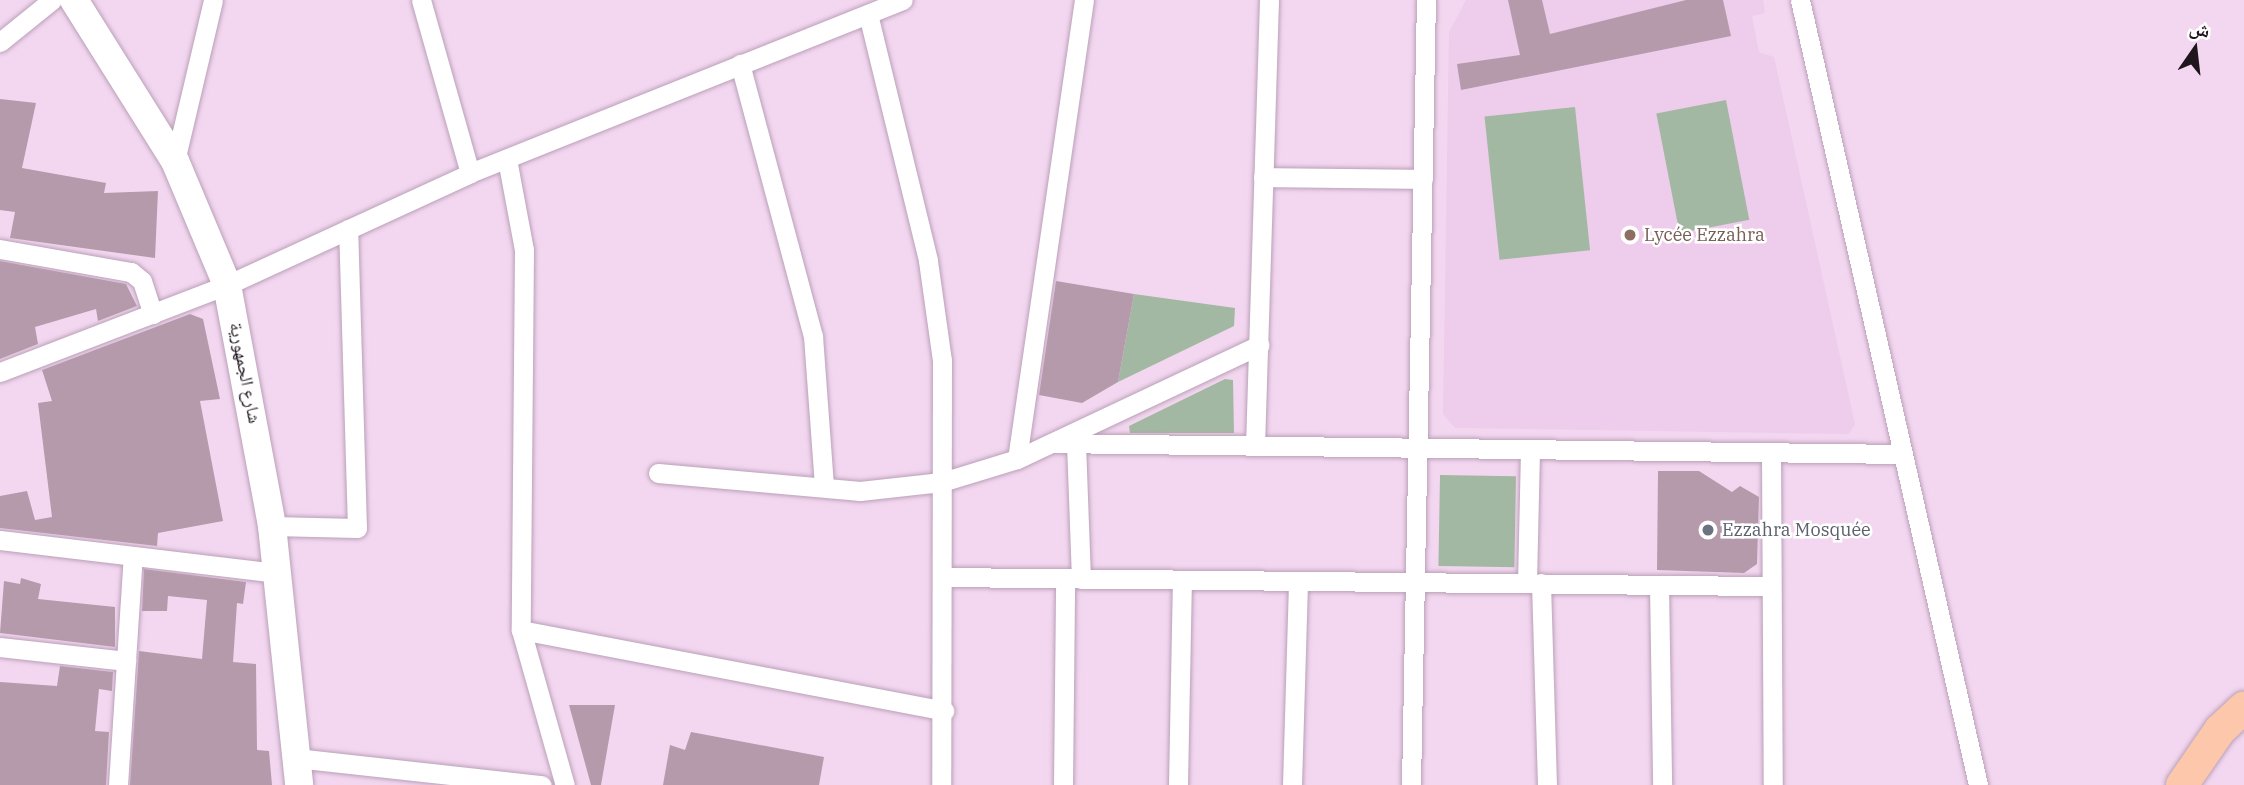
<!DOCTYPE html>
<meta charset="utf-8">
<style>
body{margin:0}
#map{position:relative;width:2244px;height:785px;overflow:hidden;background:#f3d7f0;font-family:"IBM Plex Serif","Noto Naskh Arabic",serif}
div>[style]{position:absolute}
.built>*{inset:0;background:#eecceb}
.green>*{inset:0;background:#a3b8a2;transform-origin:0 0}
.building>*{inset:0;background:#b59aab}
.roads{filter:drop-shadow(0 0 2px #baa0b8) drop-shadow(0 0 2px #baa0b8)}
.street>*{height:19px;margin:-9.5px;padding:0 9.5px;transform-origin:9.5px;border-radius:9.5px;background:#fff}
.secondary>*{height:28px;margin:-14px;padding:0 14px;transform-origin:14px;border-radius:14px;background:#fff}
.primary>*{height:32px;margin:-16px;padding:0 16px;transform-origin:16px;border-radius:16px;background:#fdc7ab}
.dots>*{width:19px;height:19px;translate:-50% -50%;box-sizing:border-box;border:4px solid #fff;border-radius:50%}
span{translate:-50% -50%;white-space:nowrap;text-align:center;line-height:1.15;-webkit-text-stroke:5px #fff;paint-order:stroke}
.education-label{font-size:18px;color:#785e54}
.left{translate:0 -50%;text-align:left}
.street-label{font-size:18px;color:#1e151d}
.worship-label{font-size:18px;color:#5b616d}
.north{position:absolute;left:2160px;top:14px;width:70px;height:70px;-webkit-text-stroke:5px #fff;paint-order:stroke;rotate:14deg;font-size:19px;font-weight:700;line-height:28px;text-align:center;color:#1e151d}
.north::after{content:'';display:block;margin:auto;width:24px;height:32px;background:#1e151d;clip-path:polygon(50% 0,100% 100%,50% 72%,0 100%)}
</style>
<div id="map">
<div class="built">
<div style="clip-path:polygon(1466px 0,1763px 0,1765px 13px,1752px 16px,1759px 52px,1774px 57px,1855px 424px,1849px 434px,1455px 428px,1443px 414px,1449px 32px)"></div>
</div>
<div class="green">
<div style="left:1726px;top:100px;width:122px;height:71px;rotate:79deg"></div>
<div style="left:1575px;top:107px;width:144px;height:91px;rotate:84deg"></div>
<div style="clip-path:polygon(1134px 294px,1235px 308px,1234px 326px,1118px 382px)"></div>
<div style="clip-path:polygon(1225px 379px,1233px 380px,1234px 433px,1130px 433px,1129px 426px)"></div>
<div style="left:1440px;top:475px;width:76px;height:91px;rotate:1deg"></div>
</div>
<div class="building">
<div style="clip-path:polygon(1508px 0,1542px 0,1550px 34px,1686px 0,1723px 0,1731px 36px,1461px 90px,1457px 64px,1520px 55px)"></div>
<div style="clip-path:polygon(0 99px,36px 103px,22px 168px,106px 183px,104px 193px,158px 191px,155px 258px,10px 238px,15px 212px,0 210px)"></div>
<div style="clip-path:polygon(0 261px,126px 284px,137px 306px,98px 321px,96px 309px,35px 327px,38px 344px,0 359px)"></div>
<div style="clip-path:polygon(1056px 281px,1134px 294px,1118px 382px,1082px 403px,1039px 395px)"></div>
<div style="clip-path:polygon(190px 314px,203px 319px,220px 399px,200px 401px,223px 521px,158px 533px,157px 546px,0 528px,0 496px,27px 491px,35px 520px,52px 517px,38px 403px,52px 401px,42px 370px)"></div>
<div style="clip-path:polygon(1658px 471px,1699px 471px,1732px 492px,1740px 486px,1759px 497px,1757px 564px,1744px 573px,1657px 570px)"></div>
<div style="clip-path:polygon(144px 569px,246px 582px,243px 604px,237px 603px,233px 662px,256px 664px,257px 750px,269px 751px,272px 785px,130px 785px,139px 651px,202px 659px,207px 600px,168px 596px,167px 611px,142px 611px)"></div>
<div style="clip-path:polygon(21px 578px,41px 584px,38px 599px,115px 607px,115px 647px,0 633px,4px 581px,20px 584px)"></div>
<div style="clip-path:polygon(60px 666px,113px 672px,112px 691px,99px 689px,95px 731px,109px 732px,106px 785px,0 785px,0 682px,57px 686px)"></div>
<div style="clip-path:polygon(569px 705px,615px 705px,601px 785px,591px 785px)"></div>
<div style="clip-path:polygon(691px 732px,824px 757px,819px 785px,663px 785px,670px 745px,685px 750px)"></div>
</div>
<div class="roads">
<div class="street">
<div style="left:421px;top:0;width:180px;rotate:74.2deg"></div>
<div style="left:1800px;top:0;width:805px;rotate:77.22deg"></div>
<div style="left:868px;top:14px;width:254px;rotate:76.3deg"></div>
<div style="left:928px;top:261px;width:100px;rotate:82deg"></div>
<div style="left:942px;top:360px;width:425px;rotate:90.1deg"></div>
<div style="left:0;top:42px;width:67px;rotate:-38.9deg"></div>
<div style="left:740px;top:64px;width:282px;rotate:75deg"></div>
<div style="left:813px;top:336px;width:150px;rotate:85.8deg"></div>
<div style="left:507px;top:159px;width:93px;rotate:79.4deg"></div>
<div style="left:524px;top:250px;width:380px;rotate:90.5deg"></div>
<div style="left:521px;top:630px;width:161px;rotate:74.2deg"></div>
<div style="left:175px;top:161px;width:165px;rotate:-76.7deg"></div>
<div style="left:1263px;top:177px;width:160px;rotate:0.7deg"></div>
<div style="left:0;top:249px;width:133px;rotate:10deg"></div>
<div style="left:131px;top:272px;width:14px;rotate:39deg"></div>
<div style="left:142px;top:281px;width:35px;rotate:72deg"></div>
<div style="left:0;top:372px;width:243px;rotate:-21deg"></div>
<div style="left:227px;top:285px;width:268px;rotate:-24.7deg"></div>
<div style="left:470px;top:173px;width:466px;rotate:-21.8deg"></div>
<div style="left:1052px;top:443px;width:850px;rotate:0.74deg"></div>
<div style="left:1076px;top:443px;width:136px;rotate:87.9deg"></div>
<div style="left:1255px;top:446px;width:446px;rotate:-88.2deg"></div>
<div style="left:1771px;top:452px;width:333px;rotate:89.7deg"></div>
<div style="left:1017px;top:459px;width:464px;rotate:-81.7deg"></div>
<div style="left:658px;top:473px;width:203px;rotate:5.1deg"></div>
<div style="left:860px;top:491px;width:82px;rotate:-6.3deg"></div>
<div style="left:942px;top:482px;width:78px;rotate:-17deg"></div>
<div style="left:1017px;top:459px;width:268px;rotate:-25.2deg"></div>
<div style="left:272px;top:526px;width:85px;rotate:1.3deg"></div>
<div style="left:357px;top:528px;width:299px;rotate:-91.7deg"></div>
<div style="left:0;top:540px;width:280px;rotate:6.8deg"></div>
<div style="left:944px;top:577px;width:824px;rotate:0.63deg"></div>
<div style="left:1527px;top:583px;width:134px;rotate:-88.7deg"></div>
<div style="left:1541px;top:583px;width:202px;rotate:88.3deg"></div>
<div style="left:1659px;top:585px;width:200px;rotate:89.1deg"></div>
<div style="left:521px;top:630px;width:431px;rotate:10.8deg"></div>
<div style="left:0;top:647px;width:127px;rotate:6.3deg"></div>
<div style="left:296px;top:758px;width:247px;rotate:6.3deg"></div>
<div style="left:118px;top:785px;width:229px;rotate:-86.3deg"></div>
<div style="left:1063px;top:785px;width:207px;rotate:-89.4deg"></div>
<div style="left:1178px;top:785px;width:205px;rotate:-88.9deg"></div>
<div style="left:1292px;top:785px;width:204px;rotate:-88.3deg"></div>
<div style="left:1411px;top:785px;width:785px;rotate:-88.91deg"></div>
</div>
<div class="secondary">
<div style="left:74px;top:0;width:190px;rotate:57.9deg"></div>
<div style="left:175px;top:161px;width:134px;rotate:67.2deg"></div>
<div style="left:227px;top:285px;width:245px;rotate:79.4deg"></div>
<div style="left:272px;top:526px;width:260px;rotate:84deg"></div>
</div>
<div class="primary">
<div style="left:2182px;top:785px;width:67px;rotate:-55.4deg"></div>
<div style="left:2220px;top:730px;width:33px;rotate:-43deg"></div>
</div>
</div>
<div class="dots">
<div style="left:1630px;top:235px;background:#8d6e63"></div>
<div style="left:1708px;top:530px;background:#6b7280"></div>
</div>
<div class="education-label">
<span class="left" style="left:1644px;top:235px">Lycée Ezzahra</span>
</div>
<div class="street-label">
<span style="left:245px;top:373px;rotate:79deg">شارع الجمهورية</span>
</div>
<div class="worship-label">
<span class="left" style="left:1722px;top:530px">Ezzahra Mosquée</span>
</div>
<div class="north">ش</div>
</div>
